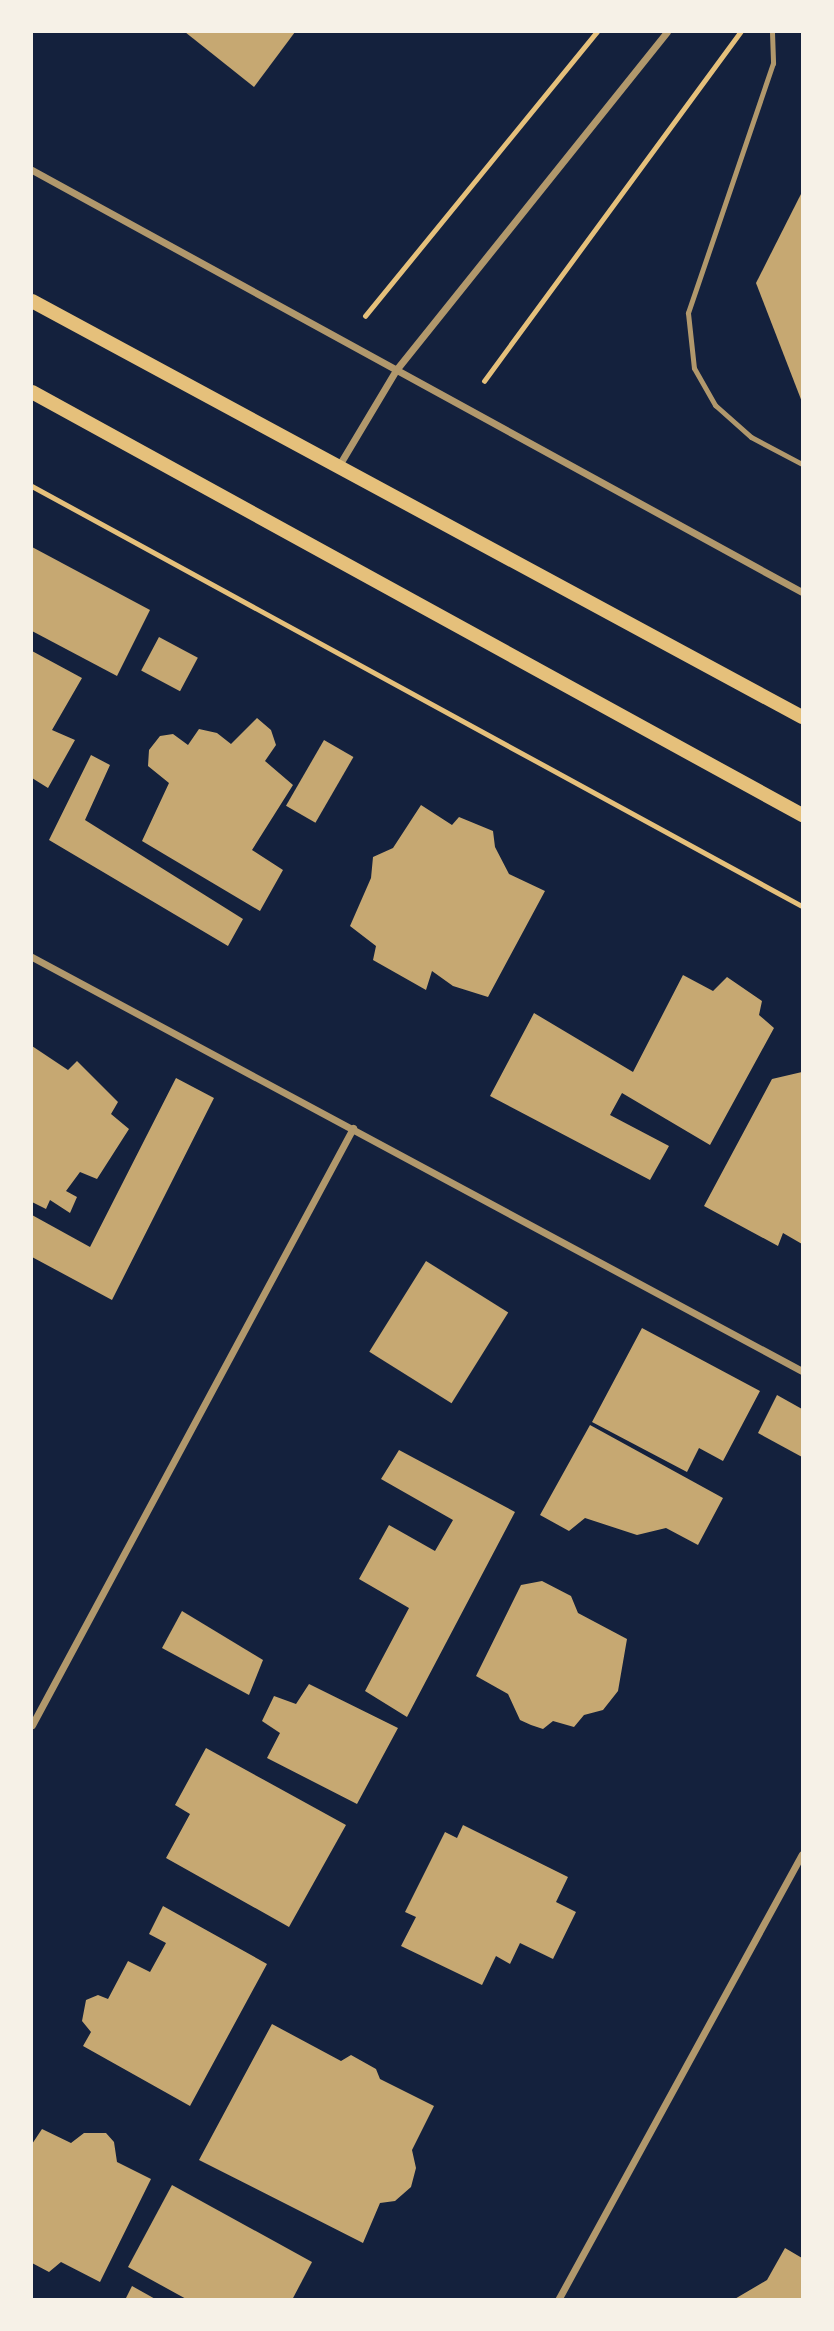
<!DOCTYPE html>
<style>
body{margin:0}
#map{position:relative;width:834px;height:2331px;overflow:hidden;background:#14213d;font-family:Overpass,sans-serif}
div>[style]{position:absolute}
.building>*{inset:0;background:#c6a872;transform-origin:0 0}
.path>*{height:4.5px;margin:-2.25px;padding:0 2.25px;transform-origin:2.25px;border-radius:2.25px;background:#e5c07b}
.service>*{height:5px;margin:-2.5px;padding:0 2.5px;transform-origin:2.5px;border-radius:2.5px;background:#b1986c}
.minor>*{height:7px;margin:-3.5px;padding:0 3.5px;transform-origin:3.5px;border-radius:3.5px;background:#b1986c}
.secondary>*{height:14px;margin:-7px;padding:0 7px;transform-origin:7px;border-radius:7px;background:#e5c07b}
span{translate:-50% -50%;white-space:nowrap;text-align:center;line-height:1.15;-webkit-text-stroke:7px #f6f1e7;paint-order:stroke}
.frame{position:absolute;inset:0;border:33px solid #f6f1e7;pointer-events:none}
</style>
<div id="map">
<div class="building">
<div style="clip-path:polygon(185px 32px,295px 32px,254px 87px)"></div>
<div style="clip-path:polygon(802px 192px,802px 402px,756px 283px)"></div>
<div style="clip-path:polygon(32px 547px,150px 610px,117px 676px,32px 631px)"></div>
<div style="left:159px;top:637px;width:44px;height:38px;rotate:28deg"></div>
<div style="clip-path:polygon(32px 651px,82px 678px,52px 730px,75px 740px,48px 788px,32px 778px)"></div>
<div style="clip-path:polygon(257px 718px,271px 730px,276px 745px,265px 761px,293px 785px,252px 850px,283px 870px,260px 911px,142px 841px,169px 783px,148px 766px,149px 750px,160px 736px,173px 734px,188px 745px,199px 729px,217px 733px,231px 744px)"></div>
<div style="left:324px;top:740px;width:34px;height:76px;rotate:30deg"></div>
<div style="clip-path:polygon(91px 755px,110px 765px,85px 820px,243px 919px,228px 946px,49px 840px)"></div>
<div style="clip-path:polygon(421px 805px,452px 825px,459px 817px,493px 831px,495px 847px,509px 874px,545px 891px,488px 997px,453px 986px,432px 971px,426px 990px,373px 960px,376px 946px,350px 926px,371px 878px,373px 857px,393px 848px)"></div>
<div style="clip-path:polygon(683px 975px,713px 991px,727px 977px,762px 1001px,759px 1015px,774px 1028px,710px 1145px,622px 1093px,610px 1115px,669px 1146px,650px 1180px,490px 1096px,534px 1013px,633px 1072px)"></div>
<div style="clip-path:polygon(32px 1046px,68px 1070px,77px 1061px,118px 1102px,111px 1114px,129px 1129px,97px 1179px,80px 1172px,66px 1191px,77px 1197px,70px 1213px,50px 1200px,46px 1209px,32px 1202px)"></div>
<div style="clip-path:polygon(802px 1072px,802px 1244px,783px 1233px,778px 1246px,704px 1206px,772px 1079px)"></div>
<div style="clip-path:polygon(176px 1078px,214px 1098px,112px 1300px,32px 1257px,32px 1215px,90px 1247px)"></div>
<div style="left:426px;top:1261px;width:97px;height:107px;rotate:32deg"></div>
<div style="clip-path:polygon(642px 1328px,760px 1391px,723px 1461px,699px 1448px,687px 1472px,592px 1422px)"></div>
<div style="clip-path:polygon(777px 1395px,802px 1409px,802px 1457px,758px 1433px)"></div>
<div style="clip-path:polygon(590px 1425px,723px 1498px,698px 1545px,666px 1528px,637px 1535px,585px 1518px,569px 1531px,540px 1515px)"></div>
<div style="clip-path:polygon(399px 1450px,515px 1512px,407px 1717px,365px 1691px,409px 1608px,359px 1579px,389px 1525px,435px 1551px,453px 1520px,381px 1479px)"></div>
<div style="clip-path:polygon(542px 1581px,571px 1596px,578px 1613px,627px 1639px,618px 1691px,603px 1710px,584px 1715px,574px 1727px,553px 1721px,543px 1729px,531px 1725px,520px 1720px,508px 1694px,476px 1676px,521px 1585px)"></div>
<div style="clip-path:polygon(182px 1611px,263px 1660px,249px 1695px,162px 1648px)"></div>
<div style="clip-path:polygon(309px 1684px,398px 1728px,357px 1804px,267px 1758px,280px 1733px,262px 1721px,274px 1696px,296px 1704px)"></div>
<div style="clip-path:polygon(206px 1748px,346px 1825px,289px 1927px,166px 1858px,190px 1814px,175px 1805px)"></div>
<div style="clip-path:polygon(463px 1825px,568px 1877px,556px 1902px,576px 1912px,553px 1959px,520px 1943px,510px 1964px,496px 1956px,482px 1985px,401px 1946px,416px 1917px,405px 1912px,445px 1832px,457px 1838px)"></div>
<div style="clip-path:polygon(163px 1906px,267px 1964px,190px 2106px,83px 2046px,91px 2032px,82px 2021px,86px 2000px,98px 1995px,108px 1999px,128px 1961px,150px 1972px,166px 1943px,149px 1934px)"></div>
<div style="clip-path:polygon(272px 2024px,341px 2061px,351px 2055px,376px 2069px,380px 2079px,434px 2106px,412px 2150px,416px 2168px,411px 2187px,395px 2201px,380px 2203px,363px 2243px,199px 2160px)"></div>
<div style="clip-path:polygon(42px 2129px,71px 2143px,84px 2133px,106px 2133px,114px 2142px,117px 2162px,151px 2179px,100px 2282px,61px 2262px,49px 2272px,32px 2263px,32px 2144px)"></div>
<div style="clip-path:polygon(172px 2185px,312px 2262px,292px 2300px,188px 2300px,128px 2267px)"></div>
<div style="clip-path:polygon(785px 2248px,802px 2258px,802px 2300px,733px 2300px,767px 2280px)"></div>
<div style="clip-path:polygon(132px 2286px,157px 2300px,125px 2300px)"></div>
</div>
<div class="path">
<div style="left:365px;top:316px;width:367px;rotate:-50.8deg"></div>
<div style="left:484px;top:381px;width:433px;rotate:-53.7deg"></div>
<div style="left:32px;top:486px;width:877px;rotate:28.61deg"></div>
</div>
<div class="service">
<div style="left:772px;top:32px;width:31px;rotate:88deg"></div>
<div style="left:773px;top:63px;width:264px;rotate:108.8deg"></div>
<div style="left:688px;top:313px;width:55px;rotate:83.8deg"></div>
<div style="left:694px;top:368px;width:43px;rotate:60.4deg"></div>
<div style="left:715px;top:405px;width:48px;rotate:41.6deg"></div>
<div style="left:751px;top:437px;width:58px;rotate:27.9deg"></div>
</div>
<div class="minor">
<div style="left:32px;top:170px;width:878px;rotate:28.73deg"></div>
<div style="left:338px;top:467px;width:113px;rotate:-59.1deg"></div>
<div style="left:396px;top:370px;width:433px;rotate:-51.3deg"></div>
<div style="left:32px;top:957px;width:874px;rotate:28.27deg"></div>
<div style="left:32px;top:1725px;width:678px;rotate:-61.73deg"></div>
<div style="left:558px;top:2300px;width:508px;rotate:-61.32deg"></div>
</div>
<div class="secondary">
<div style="left:32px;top:301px;width:875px;rotate:28.38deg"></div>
<div style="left:32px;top:392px;width:879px;rotate:28.78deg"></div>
</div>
<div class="frame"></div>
</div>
